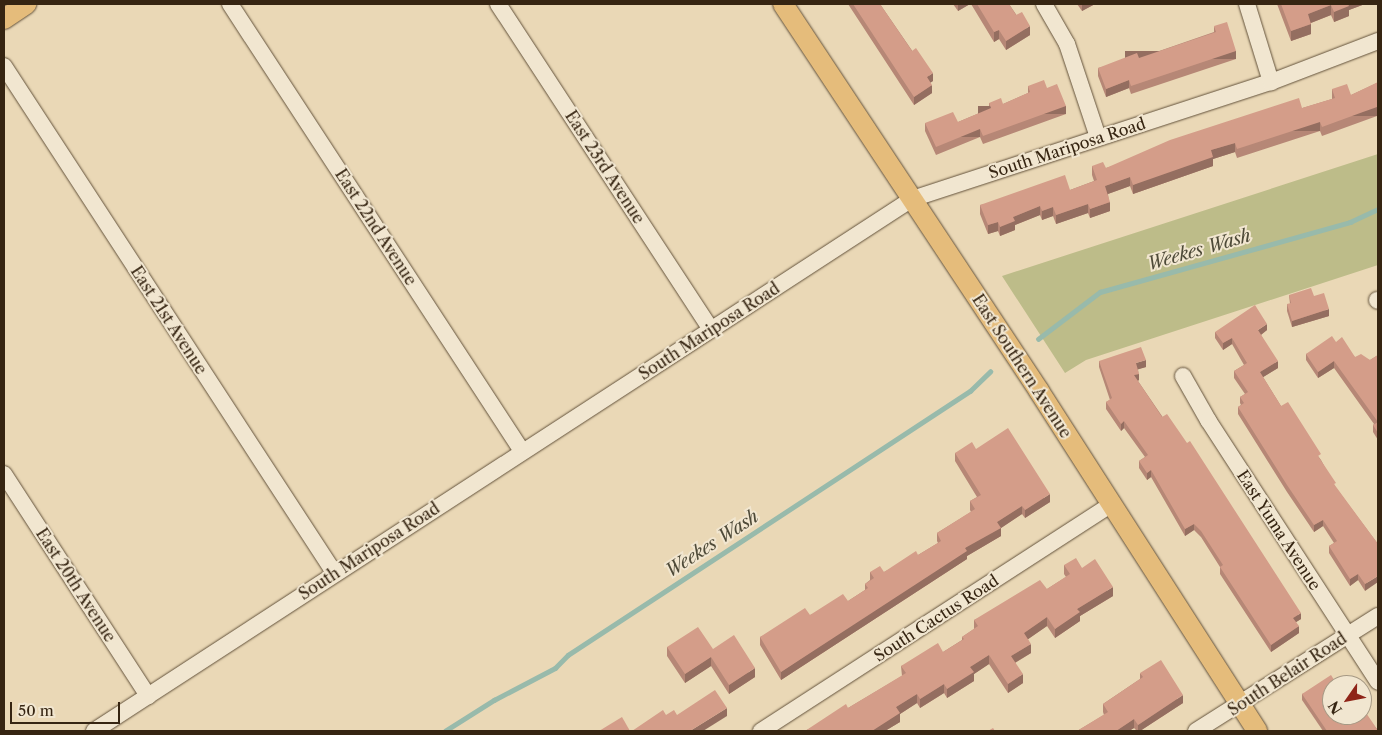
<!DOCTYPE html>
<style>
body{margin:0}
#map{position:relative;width:1382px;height:735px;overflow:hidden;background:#ead8b6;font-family:"Libre Caslon Text",serif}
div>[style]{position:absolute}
.green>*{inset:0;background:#bdbc89}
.stream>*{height:4.5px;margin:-2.25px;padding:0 2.25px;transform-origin:2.25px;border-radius:2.25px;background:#98baab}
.roads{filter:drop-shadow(0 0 1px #63523b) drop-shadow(0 0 1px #63523b)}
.minor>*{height:16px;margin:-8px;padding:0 8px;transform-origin:8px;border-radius:8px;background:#f1e6d0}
.major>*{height:20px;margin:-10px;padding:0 10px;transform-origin:10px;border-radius:10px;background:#e5bc7b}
.wall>*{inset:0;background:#b68776}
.shaded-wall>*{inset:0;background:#946e60;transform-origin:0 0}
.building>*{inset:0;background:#d49d89}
span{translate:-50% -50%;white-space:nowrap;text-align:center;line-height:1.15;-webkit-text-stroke:4px #f1e6d0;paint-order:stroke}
.street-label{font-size:16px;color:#362512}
.water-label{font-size:18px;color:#4e4a38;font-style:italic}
.frame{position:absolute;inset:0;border:5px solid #362512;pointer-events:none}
.north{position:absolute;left:1322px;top:675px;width:50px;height:50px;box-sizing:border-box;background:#f1e6d0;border:1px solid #a69984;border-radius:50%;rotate:237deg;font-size:14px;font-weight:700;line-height:20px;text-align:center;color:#362512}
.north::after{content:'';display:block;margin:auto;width:18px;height:22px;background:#8f2418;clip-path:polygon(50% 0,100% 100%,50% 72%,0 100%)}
.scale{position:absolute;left:10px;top:702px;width:110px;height:22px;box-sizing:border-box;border:2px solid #362512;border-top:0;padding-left:6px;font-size:15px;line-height:18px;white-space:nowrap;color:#362512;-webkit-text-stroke:4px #f1e6d0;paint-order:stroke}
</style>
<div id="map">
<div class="green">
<div style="clip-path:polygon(1378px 154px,1378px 265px,1086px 360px,1065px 373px,1002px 276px)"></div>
</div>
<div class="stream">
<div style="left:1038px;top:339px;width:78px;rotate:-37.2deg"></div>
<div style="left:1100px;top:292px;width:260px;rotate:-15.6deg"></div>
<div style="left:1350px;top:222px;width:31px;rotate:-25deg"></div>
<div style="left:445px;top:731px;width:58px;rotate:-32.3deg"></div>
<div style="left:494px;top:700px;width:69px;rotate:-27.7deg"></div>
<div style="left:555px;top:668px;width:18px;rotate:-45deg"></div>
<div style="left:568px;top:655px;width:481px;rotate:-33.3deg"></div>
<div style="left:970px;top:391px;width:28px;rotate:-44deg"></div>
</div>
<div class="roads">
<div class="minor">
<div style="left:230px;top:4px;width:534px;rotate:56.85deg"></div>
<div style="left:498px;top:4px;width:389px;rotate:56.8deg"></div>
<div style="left:1044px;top:4px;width:46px;rotate:60.1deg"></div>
<div style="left:1067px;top:44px;width:98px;rotate:71.6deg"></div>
<div style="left:1247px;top:4px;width:82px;rotate:72.9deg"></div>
<div style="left:4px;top:66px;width:606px;rotate:56.91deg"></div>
<div style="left:1377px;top:300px;width:1px;rotate:45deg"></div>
<div style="left:1183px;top:376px;width:51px;rotate:60.4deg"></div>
<div style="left:1208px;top:420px;width:312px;rotate:57deg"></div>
<div style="left:4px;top:474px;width:265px;rotate:57deg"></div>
<div style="left:94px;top:731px;width:976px;rotate:-33.04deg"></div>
<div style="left:912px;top:199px;width:378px;rotate:-18.1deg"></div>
<div style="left:1271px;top:82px;width:115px;rotate:-21deg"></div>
<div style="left:761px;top:731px;width:417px;rotate:-32.9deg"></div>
<div style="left:1196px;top:731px;width:215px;rotate:-32.3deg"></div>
</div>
<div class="major">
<div style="left:783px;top:4px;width:464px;rotate:56.5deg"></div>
<div style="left:1039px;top:391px;width:404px;rotate:57.3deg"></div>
<div style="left:4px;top:19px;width:27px;rotate:-34deg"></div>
</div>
</div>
<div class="wall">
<div style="clip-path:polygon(848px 4px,880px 4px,933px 81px,930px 82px,932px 93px,914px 105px)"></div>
<div style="clip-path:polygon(953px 4px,970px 4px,958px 11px)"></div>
<div style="clip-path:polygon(971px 4px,1009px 4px,1030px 35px,1006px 50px,999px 39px,994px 42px)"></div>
<div style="clip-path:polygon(1077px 4px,1095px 4px,1082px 11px)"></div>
<div style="clip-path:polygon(1277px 4px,1365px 4px,1349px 10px,1349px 16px,1334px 22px,1331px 15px,1311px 23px,1311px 34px,1291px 41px)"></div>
<div style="clip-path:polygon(1214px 26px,1236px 59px,1131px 94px,1129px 88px,1106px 97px,1098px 76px,1098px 68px,1139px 58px,1214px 32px)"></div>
<div style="clip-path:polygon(1378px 72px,1378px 118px,1377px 116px,1322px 136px,1320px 131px,1237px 158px,1235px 152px,1213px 159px,1213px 166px,1133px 194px,1130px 186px,1108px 194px,1110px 211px,1090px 218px,1088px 213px,1056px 224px,1053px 216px,1042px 220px,1040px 215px,1015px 225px,1015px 230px,1000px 236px,998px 231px,988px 234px,980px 214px,980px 205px,1070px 190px,1094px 181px,1092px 175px,1092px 166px,1106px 168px,1332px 99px,1332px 89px,1351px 95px,1377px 83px,1377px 73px)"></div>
<div style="clip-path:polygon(1028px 86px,1047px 88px,1066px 114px,983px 144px,980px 137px,936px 155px,925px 131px,925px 123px,958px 122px,989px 109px,989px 103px,1003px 104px,1028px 93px)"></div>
<div style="clip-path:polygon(1289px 295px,1314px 296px,1329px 316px,1292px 327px,1287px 311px,1287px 304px,1290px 304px)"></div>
<div style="clip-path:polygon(1267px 330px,1261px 335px,1278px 368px,1263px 377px,1281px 406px,1321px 460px,1336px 488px,1378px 544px,1365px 591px,1358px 580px,1350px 586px,1329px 553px,1329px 546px,1334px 543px,1323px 526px,1314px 532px,1287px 492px,1238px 414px,1238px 407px,1241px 405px,1240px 403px,1240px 397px,1245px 394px,1234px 378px,1234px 371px,1244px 365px,1232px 344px,1223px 350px,1215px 338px,1215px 332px)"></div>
<div style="clip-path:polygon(1336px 342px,1355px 357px,1370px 360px,1378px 355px,1378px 440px,1373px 432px,1373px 425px,1374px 424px,1334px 368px,1318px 378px,1306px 360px,1306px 354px)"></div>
<div style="clip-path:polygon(1099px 361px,1146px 367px,1138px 369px,1139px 380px,1138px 381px,1301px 619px,1296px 622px,1299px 633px,1271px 652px,1220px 574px,1220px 567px,1201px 537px,1194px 530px,1185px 536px,1151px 477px,1147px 480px,1139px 468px,1139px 461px,1145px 457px,1124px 428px,1121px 431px,1106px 409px,1106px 402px,1110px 400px,1099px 367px)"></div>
<div style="clip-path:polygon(976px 449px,1050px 502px,1025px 518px,1022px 514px,1001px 528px,1001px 536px,967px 556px,967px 559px,781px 680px,760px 645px,760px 637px,810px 615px,848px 601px,865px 590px,865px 584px,870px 580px,870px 572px,884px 572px,918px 555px,938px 543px,937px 541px,937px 533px,971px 512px,970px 510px,970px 501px,977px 497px,955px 461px,955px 453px)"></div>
<div style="clip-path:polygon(1064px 565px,1082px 568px,1113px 596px,1080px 616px,1080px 621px,1055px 638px,1047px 626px,1028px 639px,1031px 653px,1015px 663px,1023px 683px,1008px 693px,989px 664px,974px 674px,974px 681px,947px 698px,944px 693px,920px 708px,917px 703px,900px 714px,900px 722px,885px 731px,805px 731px,848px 708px,902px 676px,901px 666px,943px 652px,962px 640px,962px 637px,974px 629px,974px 620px,1047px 589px,1066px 577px,1064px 574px)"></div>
<div style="clip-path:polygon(667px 647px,713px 649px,755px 677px,729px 694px,711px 666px,685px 683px,667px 656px)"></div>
<div style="clip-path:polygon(1140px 673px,1183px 703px,1140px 731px,1137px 731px,1134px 728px,1129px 731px,1077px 731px,1104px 715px,1103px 712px,1103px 704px,1140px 679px)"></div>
<div style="clip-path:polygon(1336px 683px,1377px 729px,1378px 731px,1323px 731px,1302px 700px,1302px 694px)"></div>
</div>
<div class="shaded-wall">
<div style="clip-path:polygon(958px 4px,970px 4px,958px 11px)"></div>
<div style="clip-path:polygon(1082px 4px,1095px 4px,1082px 11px)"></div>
<div style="clip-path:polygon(1347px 4px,1365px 4px,1349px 10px,1349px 16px,1334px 22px,1334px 12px)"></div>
<div style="clip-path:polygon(1331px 5px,1331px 15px,1308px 24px,1308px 14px)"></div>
<div style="clip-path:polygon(1311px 24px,1311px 34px,1291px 41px,1291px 31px)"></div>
<div style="clip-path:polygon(1030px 26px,1030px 35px,1006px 50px,1006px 41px)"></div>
<div style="clip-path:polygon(999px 30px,999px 39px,994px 42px,994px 32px)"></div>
<div style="left:1236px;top:51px;width:8px;height:111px;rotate:90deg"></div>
<div style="clip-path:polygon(933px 73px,933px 81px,927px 85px,927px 77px)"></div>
<div style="clip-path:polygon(1129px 80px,1129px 88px,1106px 97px,1106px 89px)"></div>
<div style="clip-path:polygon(932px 85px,932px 93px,914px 105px,914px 97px)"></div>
<div style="left:1066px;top:106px;width:8px;height:88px;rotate:90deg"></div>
<div style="left:1377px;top:107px;width:9px;height:59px;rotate:90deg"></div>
<div style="left:1320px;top:122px;width:9px;height:87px;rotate:90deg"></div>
<div style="left:980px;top:129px;width:8px;height:48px;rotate:90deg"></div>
<div style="clip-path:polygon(1235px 143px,1235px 152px,1213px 159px,1213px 166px,1133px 194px,1133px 185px,1211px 150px)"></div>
<div style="clip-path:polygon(1130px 177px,1130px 186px,1105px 195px,1105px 186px)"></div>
<div style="clip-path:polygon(1110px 202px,1110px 211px,1090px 218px,1090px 209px)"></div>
<div style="clip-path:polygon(1088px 204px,1088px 213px,1056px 224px,1056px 215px)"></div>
<div style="clip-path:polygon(1040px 206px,1040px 215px,1015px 225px,1015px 230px,1000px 236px,1000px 227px,1013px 217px)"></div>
<div style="clip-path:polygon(1053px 207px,1053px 216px,1042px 220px,1042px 211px)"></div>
<div style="clip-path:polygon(998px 222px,998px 231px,988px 234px,988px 225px)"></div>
<div style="clip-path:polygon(1329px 309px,1329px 316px,1292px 327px,1292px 321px)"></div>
<div style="clip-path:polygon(1267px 324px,1267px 330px,1258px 337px,1258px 330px)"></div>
<div style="clip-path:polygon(1232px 338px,1232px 344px,1223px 350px,1223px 343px)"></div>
<div style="clip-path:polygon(1146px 360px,1146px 367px,1136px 370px,1136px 363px)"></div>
<div style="clip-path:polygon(1278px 361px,1278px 368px,1260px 379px,1260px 372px)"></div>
<div style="clip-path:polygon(1334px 361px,1334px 368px,1318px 378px,1318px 372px)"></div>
<div style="clip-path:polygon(1139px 374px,1139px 380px,1134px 382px,1134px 375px)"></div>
<div style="clip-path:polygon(1124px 421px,1124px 428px,1121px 431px,1121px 424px)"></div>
<div style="clip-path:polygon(1151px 470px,1151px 477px,1147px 480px,1147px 473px)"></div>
<div style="clip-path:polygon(1050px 494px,1050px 502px,1025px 518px,1025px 510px)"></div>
<div style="clip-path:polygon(1022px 506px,1022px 514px,998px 530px,1001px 528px,1001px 536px,967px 556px,967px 559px,781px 680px,781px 672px,965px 548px,997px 522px)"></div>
<div style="clip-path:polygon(1323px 520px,1323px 526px,1314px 532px,1314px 525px)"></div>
<div style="clip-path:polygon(1194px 524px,1194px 530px,1185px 536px,1185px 529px)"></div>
<div style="clip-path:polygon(1358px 574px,1358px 580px,1350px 586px,1350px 579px)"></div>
<div style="clip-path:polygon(1378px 576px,1378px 582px,1365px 591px,1365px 584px)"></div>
<div style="clip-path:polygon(1113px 587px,1113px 596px,1080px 616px,1080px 621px,1055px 638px,1055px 629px,1077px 609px)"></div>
<div style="clip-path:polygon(1301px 613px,1301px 619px,1293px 624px,1293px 618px)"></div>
<div style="clip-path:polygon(1047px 617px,1047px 626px,1024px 642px,1024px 633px)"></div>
<div style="clip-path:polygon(1299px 626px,1299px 633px,1271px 652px,1271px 645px)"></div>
<div style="clip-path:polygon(1031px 644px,1031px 653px,1011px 665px,1011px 656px)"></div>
<div style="clip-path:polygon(989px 655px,989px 664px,974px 674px,974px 681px,947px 698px,947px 689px,970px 667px)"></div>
<div style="clip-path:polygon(711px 657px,711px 666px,685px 683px,685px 674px)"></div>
<div style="clip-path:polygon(755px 668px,755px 677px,729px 694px,729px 685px)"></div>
<div style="clip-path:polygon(1023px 674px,1023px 683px,1008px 693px,1008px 684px)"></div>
<div style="clip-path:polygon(944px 684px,944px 693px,920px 708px,920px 699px)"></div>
<div style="clip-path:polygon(917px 694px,917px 703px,900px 714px,900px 722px,885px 731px,872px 731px,896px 707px)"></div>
<div style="clip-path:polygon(1183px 695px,1183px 703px,1140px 731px,1138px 731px,1138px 725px)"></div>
<div style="clip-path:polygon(727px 708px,727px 716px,703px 731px,690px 731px)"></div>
<div style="clip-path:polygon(1134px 719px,1134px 728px,1129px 731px,1116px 731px)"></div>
</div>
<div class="building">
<div style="clip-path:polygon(853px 4px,880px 4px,912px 51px,916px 48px,933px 73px,927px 77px,932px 85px,914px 97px)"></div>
<div style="clip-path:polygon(977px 4px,1009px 4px,1016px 15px,1022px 12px,1030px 26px,1006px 41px,999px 30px,994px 32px)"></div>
<div style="clip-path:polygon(1281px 4px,1348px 4px,1349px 6px,1334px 12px,1331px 5px,1308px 14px,1311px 24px,1291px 31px)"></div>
<div style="clip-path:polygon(1227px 22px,1236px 51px,1131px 86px,1129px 80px,1106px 89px,1098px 68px,1137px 53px,1139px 58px,1216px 32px,1214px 26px)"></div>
<div style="clip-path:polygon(1044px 80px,1047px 88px,1057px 84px,1066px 106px,983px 136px,980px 129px,936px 147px,925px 123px,953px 112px,958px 122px,991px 108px,989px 103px,1001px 98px,1003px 104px,1030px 92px,1028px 86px)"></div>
<div style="clip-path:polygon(1378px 82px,1378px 109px,1377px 107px,1322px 127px,1320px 122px,1237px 149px,1235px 143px,1211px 150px,1213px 157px,1133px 185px,1130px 177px,1105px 186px,1110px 202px,1090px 209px,1088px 204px,1056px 215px,1053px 207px,1042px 211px,1040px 206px,1013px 217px,1015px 221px,1000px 227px,998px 222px,988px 225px,980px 205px,1065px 175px,1070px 190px,1097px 180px,1092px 166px,1103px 162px,1106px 168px,1170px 140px,1299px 98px,1302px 108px,1335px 98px,1332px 89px,1347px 84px,1351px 95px)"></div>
<div style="clip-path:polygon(1311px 288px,1314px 296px,1324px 293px,1329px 309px,1292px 321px,1287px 304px,1291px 303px,1289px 295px)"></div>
<div style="clip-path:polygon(1255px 305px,1267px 324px,1258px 330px,1278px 361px,1260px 372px,1281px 406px,1288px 402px,1321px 454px,1318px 456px,1336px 483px,1334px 484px,1378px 544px,1378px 576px,1365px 584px,1358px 574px,1350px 579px,1329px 546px,1337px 541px,1323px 520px,1314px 525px,1287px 485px,1238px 407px,1244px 403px,1240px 397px,1248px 392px,1234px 371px,1247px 363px,1232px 338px,1223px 343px,1215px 332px)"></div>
<div style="clip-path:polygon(1332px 336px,1336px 342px,1342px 337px,1355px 357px,1361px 354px,1370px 360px,1378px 355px,1378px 433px,1373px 425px,1378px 422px,1334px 361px,1318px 372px,1306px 354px)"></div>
<div style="clip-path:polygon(1141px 347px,1146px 360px,1136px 363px,1139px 374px,1134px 375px,1162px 417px,1167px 414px,1187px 443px,1190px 441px,1301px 613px,1293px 618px,1299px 626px,1271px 645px,1220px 567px,1223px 565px,1201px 531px,1194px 524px,1185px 529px,1151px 470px,1147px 473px,1139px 461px,1148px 455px,1124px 421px,1121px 424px,1106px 402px,1112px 398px,1099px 361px)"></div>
<div style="clip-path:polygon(1008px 428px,1050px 494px,1025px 510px,1022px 506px,997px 522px,1001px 528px,965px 548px,967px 551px,781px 672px,760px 637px,805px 608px,810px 615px,843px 594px,848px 601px,868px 588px,865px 584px,874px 578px,870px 572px,880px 566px,884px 572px,916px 551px,918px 555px,941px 541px,937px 533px,975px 509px,970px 501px,981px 495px,955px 453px,972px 442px,976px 449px)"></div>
<div style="clip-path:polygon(1076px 558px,1082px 568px,1095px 559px,1113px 587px,1077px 609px,1080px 612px,1055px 629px,1047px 617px,1024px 633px,1031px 644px,1011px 656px,1023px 674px,1008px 684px,989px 655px,970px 667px,974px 672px,947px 689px,944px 684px,920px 699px,917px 694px,896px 707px,900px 713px,872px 731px,805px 731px,846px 704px,848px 708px,906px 673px,901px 666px,938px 643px,943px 652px,964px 639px,962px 637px,978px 626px,974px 620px,1040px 580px,1047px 589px,1070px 574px,1064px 565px)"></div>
<div style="clip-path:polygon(698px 627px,713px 649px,734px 635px,755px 668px,729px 685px,711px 657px,685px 674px,667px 647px)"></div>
<div style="clip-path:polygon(1161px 660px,1183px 695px,1138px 725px,1134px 719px,1116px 731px,1077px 731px,1108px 712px,1103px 704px,1143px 677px,1140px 673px)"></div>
<div style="clip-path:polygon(1331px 675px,1336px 683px,1343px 679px,1347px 685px,1332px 685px,1332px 715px,1362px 715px,1362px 707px,1377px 729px,1378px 728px,1378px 731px,1327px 731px,1302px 694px)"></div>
<div style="clip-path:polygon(715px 690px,727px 708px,690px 731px,632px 731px,663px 710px,666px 715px,674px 710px,677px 715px)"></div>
<div style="clip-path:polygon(622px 717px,630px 731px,599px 731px)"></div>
<div style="clip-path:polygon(993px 728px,995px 731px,988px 731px)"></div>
</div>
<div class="street-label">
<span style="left:1067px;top:148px;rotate:-18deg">South Mariposa Road</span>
<span style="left:605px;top:167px;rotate:57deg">East 23rd Avenue</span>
<span style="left:376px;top:227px;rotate:57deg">East 22nd Avenue</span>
<span style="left:169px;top:320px;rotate:57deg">East 21st Avenue</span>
<span style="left:709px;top:331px;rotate:-33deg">South Mariposa Road</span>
<span style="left:1022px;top:366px;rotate:57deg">East Southern Avenue</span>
<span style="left:1279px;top:530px;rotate:57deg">East Yuma Avenue</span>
<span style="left:369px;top:551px;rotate:-33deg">South Mariposa Road</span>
<span style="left:76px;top:585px;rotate:57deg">East 20th Avenue</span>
<span style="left:936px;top:618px;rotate:-33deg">South Cactus Road</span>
<span style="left:1287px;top:674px;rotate:-33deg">South Belair Road</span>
</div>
<div class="water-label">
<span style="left:1199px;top:250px;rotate:-16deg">Weekes Wash</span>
<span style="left:712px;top:544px;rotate:-33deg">Weekes Wash</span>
</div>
<div class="frame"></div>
<div class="north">N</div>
<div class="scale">50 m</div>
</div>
